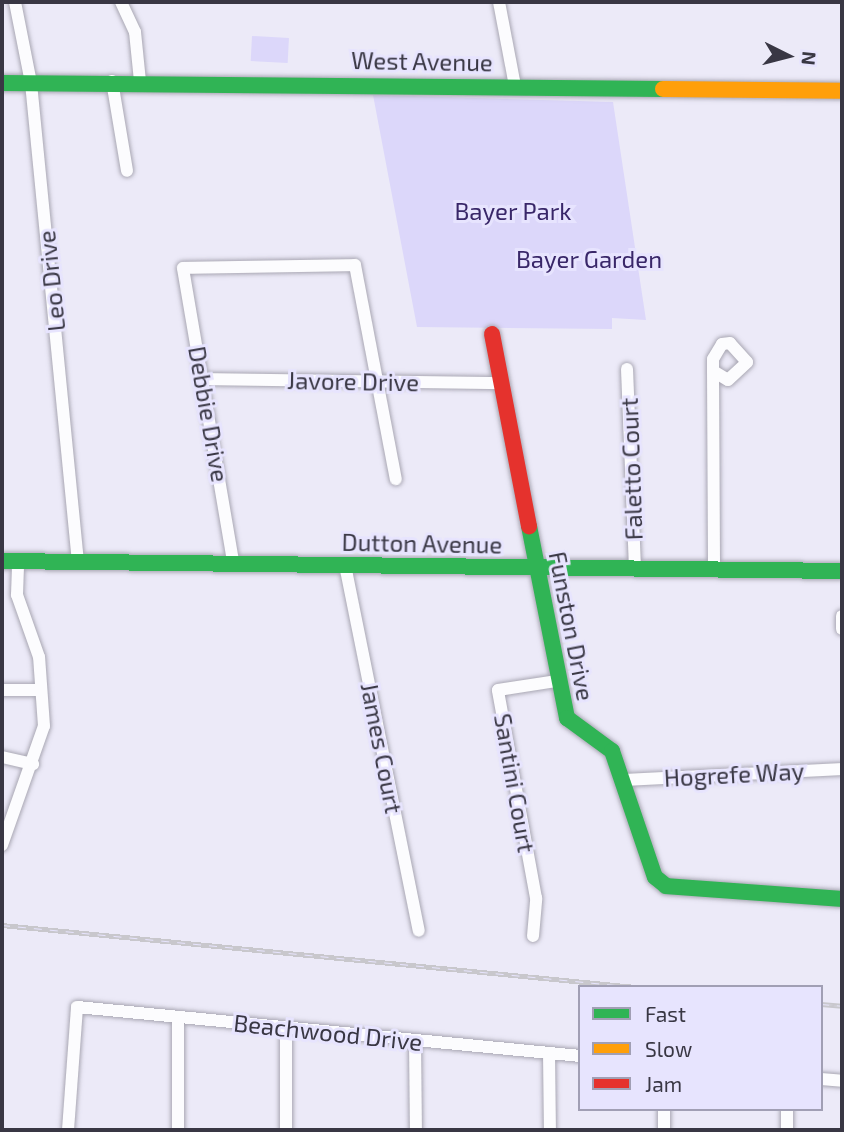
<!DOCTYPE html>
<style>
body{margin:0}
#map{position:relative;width:844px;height:1132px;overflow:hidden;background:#eceaf8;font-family:"Exo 2",sans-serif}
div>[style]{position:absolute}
.green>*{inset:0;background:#dcd7fa;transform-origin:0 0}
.roads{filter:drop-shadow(0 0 2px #a9a7b3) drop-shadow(0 0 2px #a9a7b3)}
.street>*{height:12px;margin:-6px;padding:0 6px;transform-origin:6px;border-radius:6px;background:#fcfcfe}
.fast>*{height:16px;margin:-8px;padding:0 8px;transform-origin:8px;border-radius:8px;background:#30b455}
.slow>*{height:16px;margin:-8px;padding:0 8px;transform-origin:8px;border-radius:8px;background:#ff9f0a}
.jam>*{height:16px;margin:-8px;padding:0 8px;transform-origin:8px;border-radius:8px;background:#e5322d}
.rail>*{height:5px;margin-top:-2.5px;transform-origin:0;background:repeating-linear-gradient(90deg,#e7e4fe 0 8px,#c8c7cc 0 16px);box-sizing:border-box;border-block:2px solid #c8c7cc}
span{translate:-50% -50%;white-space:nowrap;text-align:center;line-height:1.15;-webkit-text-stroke:6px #e7e4fe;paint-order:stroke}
.street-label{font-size:24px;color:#393744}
.park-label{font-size:24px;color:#392769}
.frame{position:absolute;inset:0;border:4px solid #393744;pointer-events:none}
.legend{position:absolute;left:578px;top:985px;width:245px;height:126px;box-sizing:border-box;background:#e7e4fe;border:2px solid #a19fb4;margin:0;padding:9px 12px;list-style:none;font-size:21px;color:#393744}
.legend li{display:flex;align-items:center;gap:14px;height:35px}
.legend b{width:35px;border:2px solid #a19fb4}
.north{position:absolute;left:753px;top:21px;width:70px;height:70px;-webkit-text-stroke:5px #e7e4fe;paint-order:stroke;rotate:96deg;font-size:19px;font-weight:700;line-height:28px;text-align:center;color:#393744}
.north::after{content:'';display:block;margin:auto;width:24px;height:32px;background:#393744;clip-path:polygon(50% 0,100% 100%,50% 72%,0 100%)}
</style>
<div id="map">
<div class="green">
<div style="left:252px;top:36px;width:37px;height:25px;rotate:3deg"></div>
<div style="clip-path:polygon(373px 95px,613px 102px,646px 320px,612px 318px,612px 329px,417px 327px)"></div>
</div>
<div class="roads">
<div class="street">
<div style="left:15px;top:2px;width:83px;rotate:78.8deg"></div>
<div style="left:31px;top:83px;width:481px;rotate:84.4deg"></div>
<div style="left:121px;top:2px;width:33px;rotate:65deg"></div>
<div style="left:135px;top:32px;width:49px;rotate:84.2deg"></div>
<div style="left:499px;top:2px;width:86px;rotate:79.2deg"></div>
<div style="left:112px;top:81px;width:91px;rotate:80.5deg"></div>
<div style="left:627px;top:369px;width:200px;rotate:87.7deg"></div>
<div style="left:713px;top:371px;width:17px;rotate:31deg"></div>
<div style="left:728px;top:380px;width:26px;rotate:-43deg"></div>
<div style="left:747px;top:362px;width:25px;rotate:-132deg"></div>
<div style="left:730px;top:343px;width:8px;rotate:173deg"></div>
<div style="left:722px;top:344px;width:17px;rotate:121deg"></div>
<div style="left:713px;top:359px;width:12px;rotate:90deg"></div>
<div style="left:713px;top:371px;width:198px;rotate:89.7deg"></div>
<div style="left:205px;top:379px;width:296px;rotate:0.8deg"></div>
<div style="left:233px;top:561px;width:297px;rotate:-99.7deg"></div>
<div style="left:183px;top:268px;width:172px;rotate:-1deg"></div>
<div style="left:355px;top:265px;width:218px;rotate:79.2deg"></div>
<div style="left:345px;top:565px;width:373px;rotate:78.6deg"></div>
<div style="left:842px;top:616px;width:13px;rotate:90deg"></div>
<div style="left:2px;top:690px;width:38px"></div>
<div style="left:2px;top:757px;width:32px;rotate:13deg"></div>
<div style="left:625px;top:780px;width:217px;rotate:-2.9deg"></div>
<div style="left:2px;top:845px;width:126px;rotate:-70.6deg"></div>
<div style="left:44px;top:726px;width:69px;rotate:-94.1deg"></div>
<div style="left:39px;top:657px;width:66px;rotate:-109.5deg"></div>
<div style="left:17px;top:595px;width:34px;rotate:-88deg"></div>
<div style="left:533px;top:936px;width:38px;rotate:-85deg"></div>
<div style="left:536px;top:898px;width:211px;rotate:-100.4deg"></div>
<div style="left:498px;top:690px;width:60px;rotate:-8.7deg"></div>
<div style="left:415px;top:1040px;width:90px;rotate:89.4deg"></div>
<div style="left:549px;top:1053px;width:77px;rotate:89.3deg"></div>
<div style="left:821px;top:1079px;width:21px;rotate:5deg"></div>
<div style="left:664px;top:1109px;width:21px;rotate:90deg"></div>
<div style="left:68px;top:1130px;width:123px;rotate:-85.8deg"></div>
<div style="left:77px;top:1007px;width:505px;rotate:5.56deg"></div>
<div style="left:178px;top:1130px;width:113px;rotate:-90deg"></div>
<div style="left:286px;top:1130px;width:103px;rotate:-90deg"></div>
<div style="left:787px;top:1130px;width:21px;rotate:-90deg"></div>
</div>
<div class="fast">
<div style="left:2px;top:83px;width:661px;rotate:0.52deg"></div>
<div style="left:529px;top:526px;width:196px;rotate:78.8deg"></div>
<div style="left:567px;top:718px;width:56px;rotate:36.3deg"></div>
<div style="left:612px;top:751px;width:133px;rotate:71.2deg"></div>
<div style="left:655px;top:877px;width:14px;rotate:39deg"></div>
<div style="left:666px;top:886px;width:176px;rotate:4.2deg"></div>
<div style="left:2px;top:561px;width:840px;rotate:0.68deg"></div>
</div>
<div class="slow">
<div style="left:663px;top:89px;width:179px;rotate:0.6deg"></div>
</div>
<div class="jam">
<div style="left:492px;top:334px;width:196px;rotate:79.1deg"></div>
</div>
</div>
<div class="rail">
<div style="left:2px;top:925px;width:637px;rotate:5.59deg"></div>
<div style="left:821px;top:1004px;width:21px;rotate:5deg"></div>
</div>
<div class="street-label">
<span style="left:422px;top:61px;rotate:1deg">West Avenue</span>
<span style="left:51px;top:281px;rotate:-96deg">Leo Drive</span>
<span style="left:353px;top:381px;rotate:1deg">Javore Drive</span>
<span style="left:209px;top:414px;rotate:80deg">Debbie Drive</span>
<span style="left:631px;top:469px;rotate:-92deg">Faletto Court</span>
<span style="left:422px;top:543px;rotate:1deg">Dutton Avenue</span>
<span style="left:572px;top:626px;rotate:79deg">Funston Drive</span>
<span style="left:382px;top:748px;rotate:79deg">James Court</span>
<span style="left:734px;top:774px;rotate:-3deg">Hogrefe Way</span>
<span style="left:515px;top:783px;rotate:80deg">Santini Court</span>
<span style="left:328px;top:1032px;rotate:6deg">Beachwood Drive</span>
</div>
<div class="park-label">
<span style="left:513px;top:211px">Bayer Park</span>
<span style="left:589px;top:259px">Bayer Garden</span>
</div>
<div class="frame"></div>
<ul class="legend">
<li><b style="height:9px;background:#30b455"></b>Fast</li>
<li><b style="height:9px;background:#ff9f0a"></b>Slow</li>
<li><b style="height:9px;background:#e5322d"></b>Jam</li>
</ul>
<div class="north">N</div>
</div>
